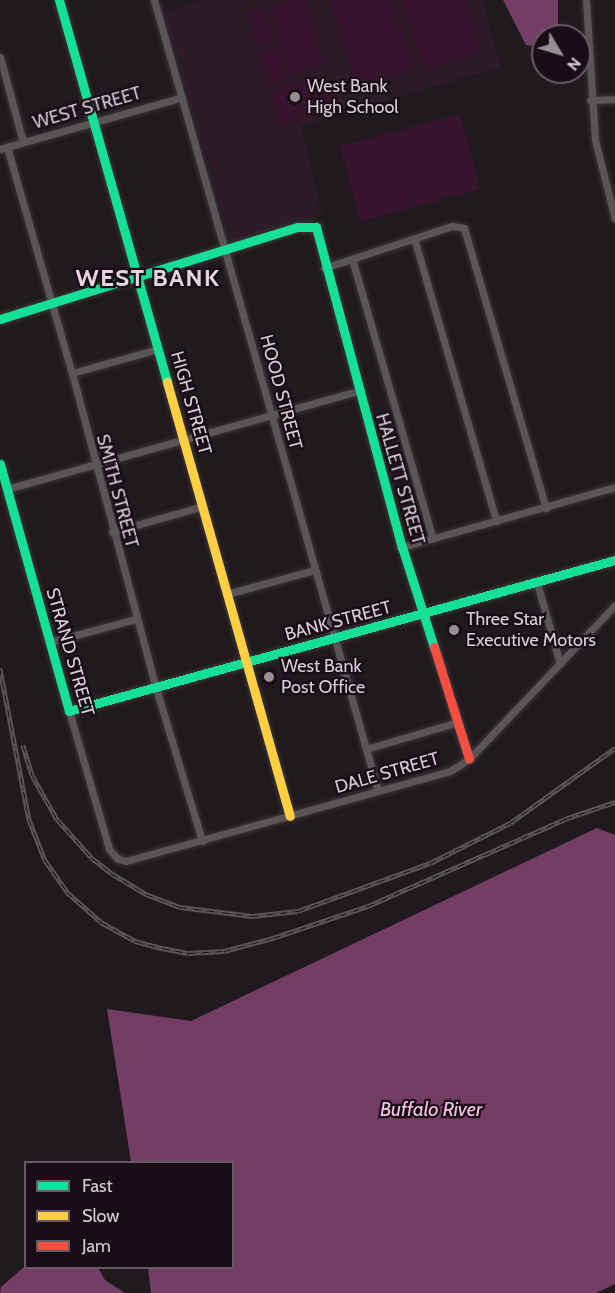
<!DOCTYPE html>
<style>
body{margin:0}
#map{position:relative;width:615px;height:1293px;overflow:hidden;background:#20191e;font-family:Cabin,sans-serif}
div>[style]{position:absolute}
.built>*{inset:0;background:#2d1c28}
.green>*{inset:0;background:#38152f;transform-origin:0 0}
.water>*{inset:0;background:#743d66}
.roads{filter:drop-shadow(0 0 2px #3b3539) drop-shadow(0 0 2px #3b3539)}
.street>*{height:7px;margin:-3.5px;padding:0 3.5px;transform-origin:3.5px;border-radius:3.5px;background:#5b5559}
.fast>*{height:9px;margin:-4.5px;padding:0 4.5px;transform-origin:4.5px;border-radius:4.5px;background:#16e098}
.slow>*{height:9px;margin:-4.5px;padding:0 4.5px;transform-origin:4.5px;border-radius:4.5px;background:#ffcf43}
.jam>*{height:9px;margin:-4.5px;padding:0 4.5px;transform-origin:4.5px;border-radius:4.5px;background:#f24e42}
.rail>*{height:4.5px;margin-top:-2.25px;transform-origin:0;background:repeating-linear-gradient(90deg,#190d16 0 7px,#595457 0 14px);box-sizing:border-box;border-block:2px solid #595457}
.dots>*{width:16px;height:16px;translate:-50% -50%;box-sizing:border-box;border:3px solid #190d16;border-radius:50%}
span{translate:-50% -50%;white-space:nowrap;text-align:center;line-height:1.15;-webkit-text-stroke:4.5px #190d16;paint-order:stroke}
.poi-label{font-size:18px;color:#d9cfd5}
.left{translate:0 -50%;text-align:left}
.street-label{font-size:18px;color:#d9cfd5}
.water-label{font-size:20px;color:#f9c2e8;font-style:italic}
.district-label{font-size:24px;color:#e7d4e1;font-weight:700;letter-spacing:1.5px}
.legend{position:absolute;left:24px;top:1161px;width:210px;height:108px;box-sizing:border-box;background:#190d16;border:2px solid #665b62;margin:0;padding:8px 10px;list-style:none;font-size:18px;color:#d9cfd5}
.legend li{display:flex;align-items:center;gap:12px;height:30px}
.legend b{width:30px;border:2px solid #665b62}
.north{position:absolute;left:531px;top:24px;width:60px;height:60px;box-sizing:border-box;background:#190d16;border:2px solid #665b62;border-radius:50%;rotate:128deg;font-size:16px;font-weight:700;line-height:24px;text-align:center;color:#d9cfd5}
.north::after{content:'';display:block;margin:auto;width:21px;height:27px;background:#988f95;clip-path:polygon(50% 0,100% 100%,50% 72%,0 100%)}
</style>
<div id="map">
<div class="built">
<div style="clip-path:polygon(203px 0,482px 0,501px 67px,301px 126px,322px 216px,232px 245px,164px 12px)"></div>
</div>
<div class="green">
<div style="clip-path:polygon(292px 0,306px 0,325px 65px,289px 76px,270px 6px)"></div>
<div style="clip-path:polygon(328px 0,392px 0,415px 68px,357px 87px)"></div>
<div style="clip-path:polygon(401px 0,466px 0,483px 51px,425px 71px)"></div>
<div style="left:266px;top:8px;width:35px;height:19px;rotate:75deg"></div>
<div style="left:278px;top:47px;width:35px;height:19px;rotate:75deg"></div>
<div style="left:328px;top:75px;width:35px;height:19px;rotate:75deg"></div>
<div style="left:308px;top:81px;width:35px;height:20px;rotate:75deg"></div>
<div style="left:288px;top:87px;width:35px;height:19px;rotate:75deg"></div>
<div style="left:460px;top:114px;width:78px;height:124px;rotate:75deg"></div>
</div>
<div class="water">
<div style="clip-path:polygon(503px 0,558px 0,558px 32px,543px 36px,539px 47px,526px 45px)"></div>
<div style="clip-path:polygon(597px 828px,615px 835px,615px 1284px,596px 1293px,151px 1293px,148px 1268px,232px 1268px,232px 1162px,131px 1162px,107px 1009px,191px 1021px)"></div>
<div style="clip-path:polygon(25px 1266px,98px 1268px,105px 1280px,125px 1293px,0 1293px,1px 1287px)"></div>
</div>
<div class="roads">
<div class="street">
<div style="left:154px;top:0;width:822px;rotate:74.19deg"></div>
<div style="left:586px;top:0;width:140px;rotate:86.3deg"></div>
<div style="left:595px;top:140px;width:81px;rotate:75.8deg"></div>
<div style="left:0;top:57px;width:88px;rotate:74.9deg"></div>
<div style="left:590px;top:100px;width:25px;rotate:-2deg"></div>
<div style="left:7px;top:147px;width:235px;rotate:74deg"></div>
<div style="left:72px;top:373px;width:323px;rotate:75.1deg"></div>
<div style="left:155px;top:685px;width:163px;rotate:73.2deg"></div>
<div style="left:0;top:149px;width:189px;rotate:-15.9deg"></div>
<div style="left:414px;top:238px;width:295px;rotate:73.8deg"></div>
<div style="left:352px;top:259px;width:291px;rotate:73.9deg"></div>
<div style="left:324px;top:268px;width:135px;rotate:-18.2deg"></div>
<div style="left:452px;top:226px;width:12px;rotate:9deg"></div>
<div style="left:464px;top:228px;width:292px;rotate:73.7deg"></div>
<div style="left:72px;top:373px;width:89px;rotate:-15.6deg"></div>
<div style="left:7px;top:489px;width:364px;rotate:-15.6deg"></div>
<div style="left:112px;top:532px;width:95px;rotate:-15.9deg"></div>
<div style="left:402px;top:547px;width:221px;rotate:-15.7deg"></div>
<div style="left:537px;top:583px;width:84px;rotate:74.1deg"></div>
<div style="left:227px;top:594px;width:91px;rotate:-15.3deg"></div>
<div style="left:50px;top:642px;width:89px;rotate:-15deg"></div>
<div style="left:69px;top:711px;width:144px;rotate:73.8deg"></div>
<div style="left:109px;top:849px;width:13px;rotate:48deg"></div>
<div style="left:118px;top:859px;width:8px;rotate:14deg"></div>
<div style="left:126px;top:861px;width:336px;rotate:-15.5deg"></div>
<div style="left:450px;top:771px;width:22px;rotate:-32deg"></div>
<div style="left:469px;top:759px;width:212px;rotate:-46.5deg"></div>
<div style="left:366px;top:749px;width:93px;rotate:-16.3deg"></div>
</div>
<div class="fast">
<div style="left:59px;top:0;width:397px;rotate:74.2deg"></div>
<div style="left:0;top:319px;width:312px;rotate:-17.2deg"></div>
<div style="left:298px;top:227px;width:18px"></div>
<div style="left:316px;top:227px;width:331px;rotate:75deg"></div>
<div style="left:402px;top:547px;width:105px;rotate:72.3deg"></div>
<div style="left:0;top:464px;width:256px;rotate:74.4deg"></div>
<div style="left:69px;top:711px;width:566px;rotate:-15.46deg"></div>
</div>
<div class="slow">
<div style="left:167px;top:382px;width:451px;rotate:74.2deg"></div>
</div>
<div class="jam">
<div style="left:434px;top:647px;width:117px;rotate:72.6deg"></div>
</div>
</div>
<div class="rail">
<div style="left:0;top:668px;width:154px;rotate:79.1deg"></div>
<div style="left:29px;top:819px;width:44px;rotate:68.7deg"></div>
<div style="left:45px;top:860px;width:39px;rotate:55deg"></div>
<div style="left:67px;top:892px;width:45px;rotate:41.4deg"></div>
<div style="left:101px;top:922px;width:39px;rotate:29deg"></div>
<div style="left:135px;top:941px;width:28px;rotate:15deg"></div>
<div style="left:162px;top:948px;width:26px;rotate:11deg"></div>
<div style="left:188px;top:953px;width:36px;rotate:-3deg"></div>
<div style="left:224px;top:951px;width:51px;rotate:-14.9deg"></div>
<div style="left:273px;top:938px;width:100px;rotate:-18.6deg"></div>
<div style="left:368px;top:906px;width:215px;rotate:-23.8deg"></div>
<div style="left:565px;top:819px;width:53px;rotate:-18.8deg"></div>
<div style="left:23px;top:745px;width:31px;rotate:73deg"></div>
<div style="left:32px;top:775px;width:51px;rotate:60.4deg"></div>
<div style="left:57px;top:819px;width:52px;rotate:48.1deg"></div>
<div style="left:92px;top:858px;width:24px;rotate:38deg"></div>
<div style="left:111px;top:873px;width:41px;rotate:31deg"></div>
<div style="left:146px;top:894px;width:36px;rotate:21deg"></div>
<div style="left:180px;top:907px;width:73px;rotate:7.1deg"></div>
<div style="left:252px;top:916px;width:46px;rotate:-6.2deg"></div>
<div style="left:298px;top:911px;width:140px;rotate:-20deg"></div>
<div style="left:430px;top:863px;width:89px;rotate:-26.6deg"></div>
<div style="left:510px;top:823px;width:129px;rotate:-35.5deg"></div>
</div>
<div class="dots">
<div style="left:295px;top:97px;background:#988f95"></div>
<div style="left:454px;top:630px;background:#988f95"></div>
<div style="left:269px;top:677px;background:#988f95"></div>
</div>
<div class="poi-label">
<span class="left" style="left:307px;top:97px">West Bank<br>High School</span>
<span class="left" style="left:466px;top:630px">Three Star<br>Executive Motors</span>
<span class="left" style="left:281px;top:677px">West Bank<br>Post Office</span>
</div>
<div class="street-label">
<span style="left:87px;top:108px;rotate:-16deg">WEST STREET</span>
<span style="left:281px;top:392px;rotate:75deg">HOOD STREET</span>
<span style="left:191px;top:403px;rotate:74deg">HIGH STREET</span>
<span style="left:400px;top:479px;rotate:74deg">HALLETT STREET</span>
<span style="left:117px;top:491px;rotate:75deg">SMITH STREET</span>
<span style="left:338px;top:621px;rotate:-15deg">BANK STREET</span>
<span style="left:70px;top:652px;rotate:74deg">STRAND STREET</span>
<span style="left:387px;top:773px;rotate:-16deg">DALE STREET</span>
</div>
<div class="water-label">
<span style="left:431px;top:1109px">Buffalo River</span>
</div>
<div class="district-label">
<span style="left:148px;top:278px">WEST BANK</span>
</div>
<ul class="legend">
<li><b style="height:8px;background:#16e098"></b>Fast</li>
<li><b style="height:8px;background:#ffcf43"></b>Slow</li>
<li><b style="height:8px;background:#f24e42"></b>Jam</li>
</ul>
<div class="north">N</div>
</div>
